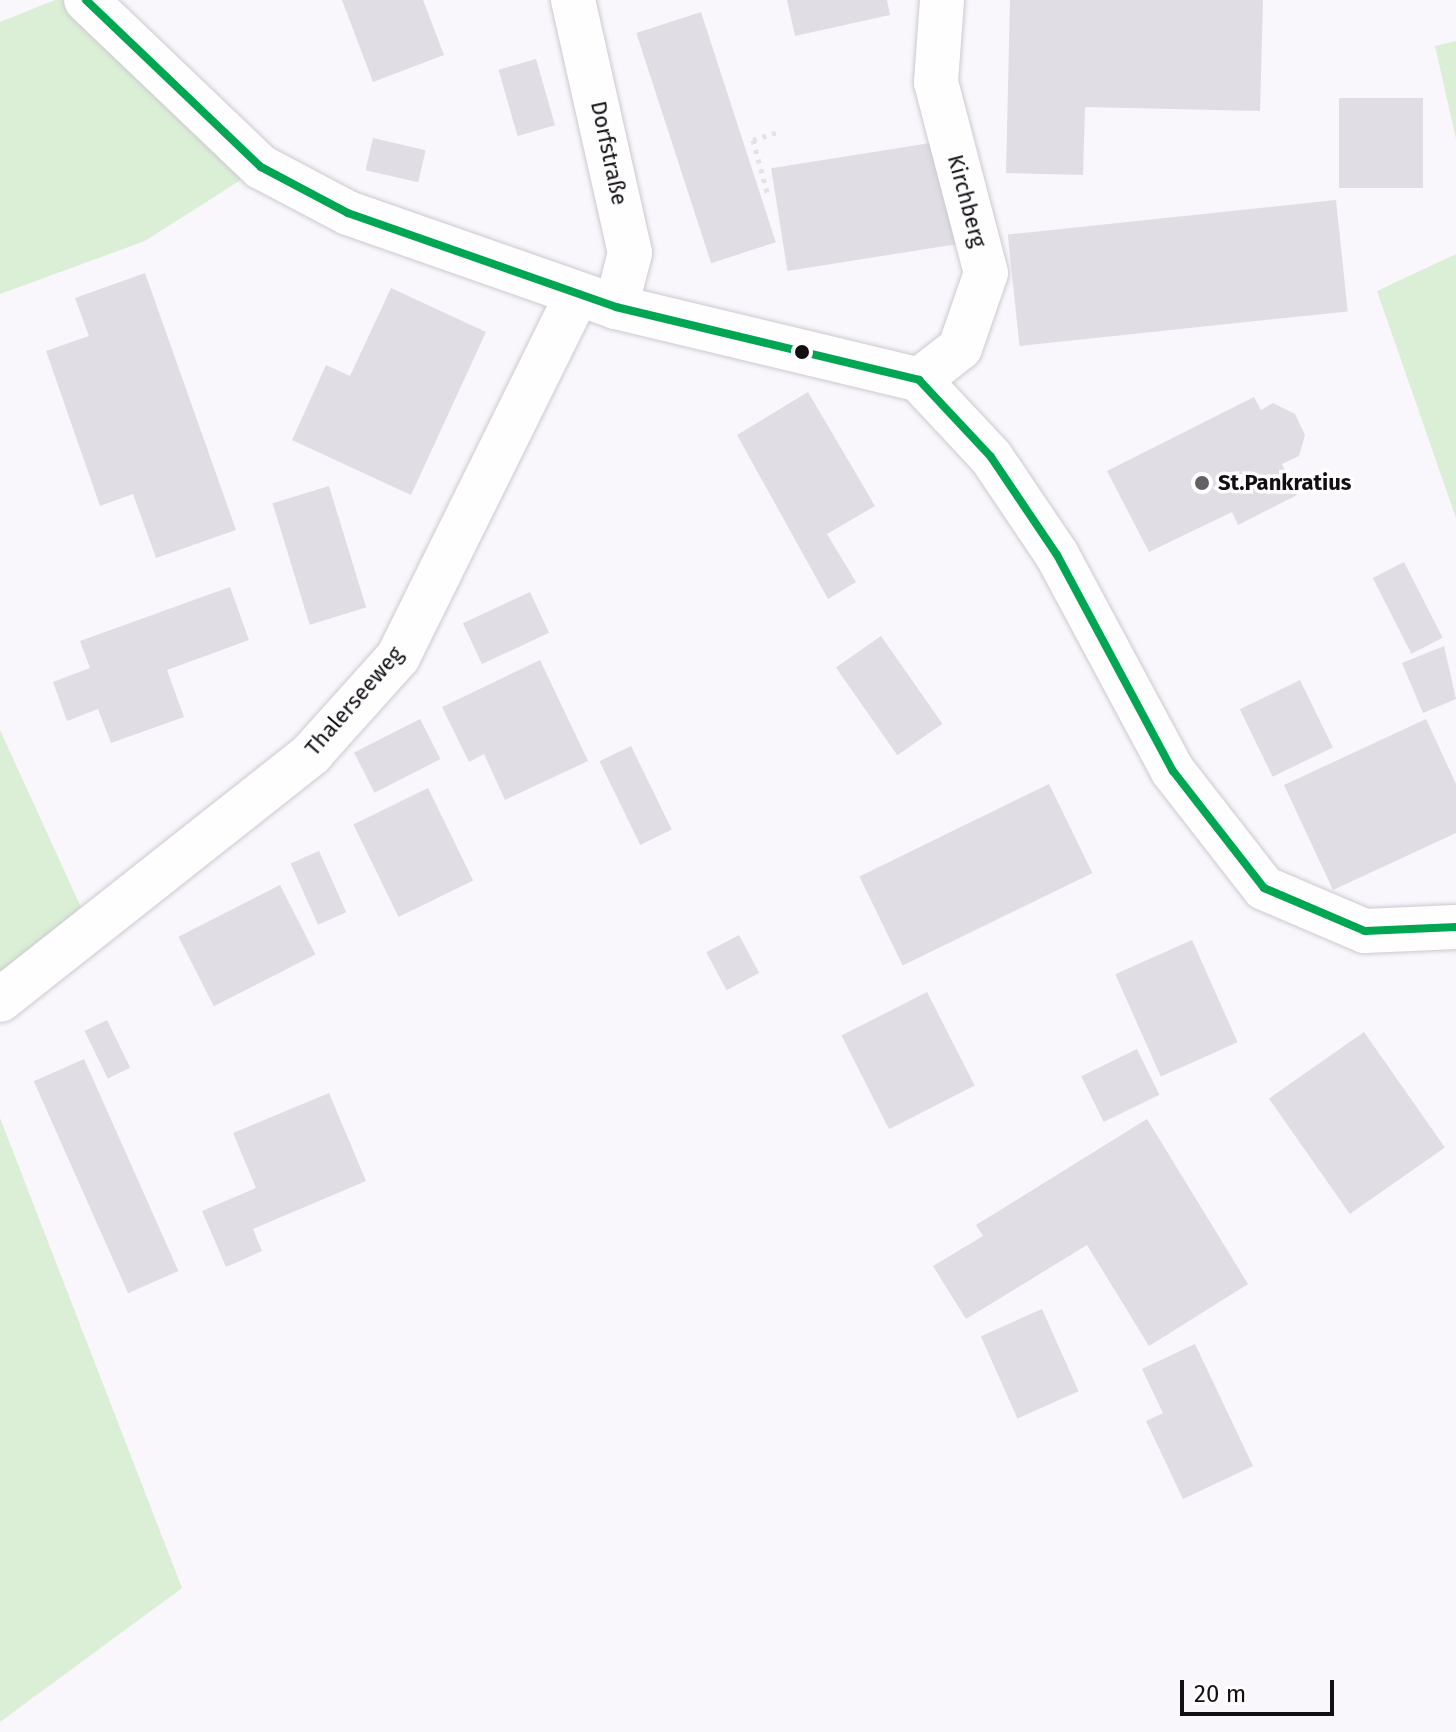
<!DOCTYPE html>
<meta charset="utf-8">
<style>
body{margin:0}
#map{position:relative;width:1456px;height:1732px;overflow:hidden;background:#f9f6fc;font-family:"Fira Sans",sans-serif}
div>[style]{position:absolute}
.green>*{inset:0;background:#daefd5}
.building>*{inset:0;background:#e0dde5;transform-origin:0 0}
.path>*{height:5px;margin-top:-2.5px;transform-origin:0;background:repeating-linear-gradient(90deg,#e3e2e4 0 4px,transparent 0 10px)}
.roads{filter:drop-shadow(0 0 2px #ccc9cf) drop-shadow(0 0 2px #ccc9cf)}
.minor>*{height:44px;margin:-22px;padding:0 22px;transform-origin:22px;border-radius:22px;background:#fefeff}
.bus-1>*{height:8px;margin:-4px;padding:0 4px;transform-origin:4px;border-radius:4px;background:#00a651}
.dots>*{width:22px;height:22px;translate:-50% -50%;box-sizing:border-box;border:4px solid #fff;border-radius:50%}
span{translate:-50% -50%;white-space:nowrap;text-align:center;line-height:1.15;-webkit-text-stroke:7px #fff;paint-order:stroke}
.street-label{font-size:22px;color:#120e14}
.poi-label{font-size:22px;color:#120e14;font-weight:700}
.left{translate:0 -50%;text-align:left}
.scale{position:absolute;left:1180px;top:1680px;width:154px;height:36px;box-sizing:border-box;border:4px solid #120e14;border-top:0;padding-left:10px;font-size:24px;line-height:28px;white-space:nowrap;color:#120e14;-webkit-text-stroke:6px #fff;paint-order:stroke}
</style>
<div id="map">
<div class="green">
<div style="clip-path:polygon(55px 0,86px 0,261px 167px,145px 241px,0 294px,0 22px)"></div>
<div style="clip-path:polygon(1456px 41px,1456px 139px,1435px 46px)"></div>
<div style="clip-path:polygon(1456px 254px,1456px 518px,1377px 291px)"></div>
<div style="clip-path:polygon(0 730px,85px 916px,0 987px)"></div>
<div style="clip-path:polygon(0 1118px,182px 1588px,0 1722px)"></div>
</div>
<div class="building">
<div style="clip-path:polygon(342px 0,423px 0,444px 55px,373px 82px)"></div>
<div style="clip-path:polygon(787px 0,887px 0,890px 15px,795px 36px)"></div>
<div style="clip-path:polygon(1010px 0,1263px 0,1260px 111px,1085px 107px,1083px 175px,1006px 173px)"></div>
<div style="left:701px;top:12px;width:242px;height:68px;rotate:72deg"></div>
<div style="left:536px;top:59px;width:69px;height:39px;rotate:74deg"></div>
<div style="left:1339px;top:98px;width:84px;height:90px"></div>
<div style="left:373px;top:138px;width:54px;height:33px;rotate:13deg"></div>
<div style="left:943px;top:141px;width:104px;height:174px;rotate:81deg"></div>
<div style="left:1336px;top:200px;width:112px;height:330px;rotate:84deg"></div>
<div style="clip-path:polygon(145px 273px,236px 530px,156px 558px,133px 494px,100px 506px,46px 351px,89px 336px,75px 298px)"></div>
<div style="clip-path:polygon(391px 288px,486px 332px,411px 495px,292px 440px,326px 365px,350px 376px)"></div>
<div style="clip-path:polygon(808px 392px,875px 506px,827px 534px,856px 582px,828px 599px,737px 435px)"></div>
<div style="clip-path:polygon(1254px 397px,1261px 410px,1273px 403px,1295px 414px,1305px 435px,1299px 456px,1282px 464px,1297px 495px,1238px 525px,1232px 512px,1149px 552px,1107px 471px)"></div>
<div style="left:329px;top:486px;width:127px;height:59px;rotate:73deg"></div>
<div style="left:1404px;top:562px;width:85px;height:35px;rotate:63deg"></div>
<div style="clip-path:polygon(230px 587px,249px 640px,167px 670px,184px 717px,111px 743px,98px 709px,67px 721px,53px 682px,90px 668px,80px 641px)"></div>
<div style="left:530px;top:592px;width:45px;height:74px;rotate:65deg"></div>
<div style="left:881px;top:636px;width:107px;height:55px;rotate:55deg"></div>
<div style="clip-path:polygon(1444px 646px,1456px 699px,1423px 713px,1402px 663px)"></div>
<div style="clip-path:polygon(540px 660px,588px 761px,505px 800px,484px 754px,469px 762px,442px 707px)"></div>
<div style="left:1300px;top:680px;width:75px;height:67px;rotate:64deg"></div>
<div style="left:420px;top:719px;width:45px;height:74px;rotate:63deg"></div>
<div style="clip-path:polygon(1426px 719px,1456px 784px,1456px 833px,1333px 890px,1284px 785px)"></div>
<div style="left:631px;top:746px;width:93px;height:35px;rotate:64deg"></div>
<div style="left:1049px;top:784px;width:99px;height:211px;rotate:64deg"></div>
<div style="left:428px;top:788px;width:103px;height:83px;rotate:64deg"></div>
<div style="left:319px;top:851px;width:67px;height:31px;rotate:66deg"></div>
<div style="left:280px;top:885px;width:78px;height:114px;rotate:63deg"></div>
<div style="left:739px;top:935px;width:43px;height:37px;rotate:62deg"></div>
<div style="left:1192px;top:940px;width:112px;height:84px;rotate:66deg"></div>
<div style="left:927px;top:992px;width:105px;height:96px;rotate:63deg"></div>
<div style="left:107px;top:1020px;width:53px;height:25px;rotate:64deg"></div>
<div style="left:1364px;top:1032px;width:141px;height:116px;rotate:55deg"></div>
<div style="left:1137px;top:1049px;width:51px;height:62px;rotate:64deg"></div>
<div style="left:84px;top:1059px;width:232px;height:55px;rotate:66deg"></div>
<div style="clip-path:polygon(329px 1093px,366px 1181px,253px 1229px,262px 1251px,226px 1267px,202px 1211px,256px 1188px,233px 1133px)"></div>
<div style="clip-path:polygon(1147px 1119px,1248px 1284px,1149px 1346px,1087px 1245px,966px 1319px,933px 1266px,983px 1236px,976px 1225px)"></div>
<div style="left:1042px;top:1309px;width:90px;height:67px;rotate:66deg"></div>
<div style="clip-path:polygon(1195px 1344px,1253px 1466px,1183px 1499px,1146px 1421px,1163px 1413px,1142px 1369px)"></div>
</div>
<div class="path">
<div style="left:767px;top:192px;width:54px;rotate:-105.1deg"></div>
<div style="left:753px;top:140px;width:28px;rotate:-18deg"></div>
</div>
<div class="roads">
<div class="minor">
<div style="left:86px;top:0;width:242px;rotate:43.7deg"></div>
<div style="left:261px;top:167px;width:98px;rotate:27.9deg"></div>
<div style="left:348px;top:213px;width:284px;rotate:19.3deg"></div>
<div style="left:616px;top:307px;width:312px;rotate:13.5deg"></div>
<div style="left:573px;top:0;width:259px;rotate:77.3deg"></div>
<div style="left:630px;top:253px;width:56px;rotate:104.5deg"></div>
<div style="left:919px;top:380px;width:105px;rotate:46.9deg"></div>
<div style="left:991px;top:457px;width:118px;rotate:56deg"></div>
<div style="left:1057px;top:555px;width:245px;rotate:61.8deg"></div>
<div style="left:1173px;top:771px;width:148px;rotate:52.1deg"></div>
<div style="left:1264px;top:888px;width:110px;rotate:23.1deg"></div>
<div style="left:1365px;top:931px;width:91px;rotate:-2.5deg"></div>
<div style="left:919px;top:380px;width:52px;rotate:-38deg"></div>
<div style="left:960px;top:348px;width:79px;rotate:-70.9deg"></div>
<div style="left:986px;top:273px;width:197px;rotate:-104.7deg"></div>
<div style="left:936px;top:82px;width:82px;rotate:-85.8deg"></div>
<div style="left:0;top:1000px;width:397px;rotate:-38.3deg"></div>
<div style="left:311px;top:754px;width:130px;rotate:-48.1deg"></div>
<div style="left:398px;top:657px;width:404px;rotate:-63.7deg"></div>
</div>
</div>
<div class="bus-1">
<div style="left:86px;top:0;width:242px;rotate:43.7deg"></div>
<div style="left:261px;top:167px;width:98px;rotate:27.9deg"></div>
<div style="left:348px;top:213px;width:284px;rotate:19.3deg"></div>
<div style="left:616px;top:307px;width:312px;rotate:13.5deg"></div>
<div style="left:919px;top:380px;width:105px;rotate:46.9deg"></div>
<div style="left:991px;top:457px;width:118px;rotate:56deg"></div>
<div style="left:1057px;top:555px;width:245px;rotate:61.8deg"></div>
<div style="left:1173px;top:771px;width:148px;rotate:52.1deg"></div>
<div style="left:1264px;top:888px;width:110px;rotate:23.1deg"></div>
<div style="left:1365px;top:931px;width:91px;rotate:-2.5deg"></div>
</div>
<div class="dots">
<div style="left:802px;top:352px;background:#120e14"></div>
<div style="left:1202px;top:483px;background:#635f65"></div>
</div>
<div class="street-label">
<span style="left:609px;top:153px;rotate:78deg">Dorfstraße</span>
<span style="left:967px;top:201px;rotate:75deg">Kirchberg</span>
<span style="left:354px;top:701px;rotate:-49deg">Thalerseeweg</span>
</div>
<div class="poi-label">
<span class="left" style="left:1218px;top:483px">St.Pankratius</span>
</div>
<div class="scale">20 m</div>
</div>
